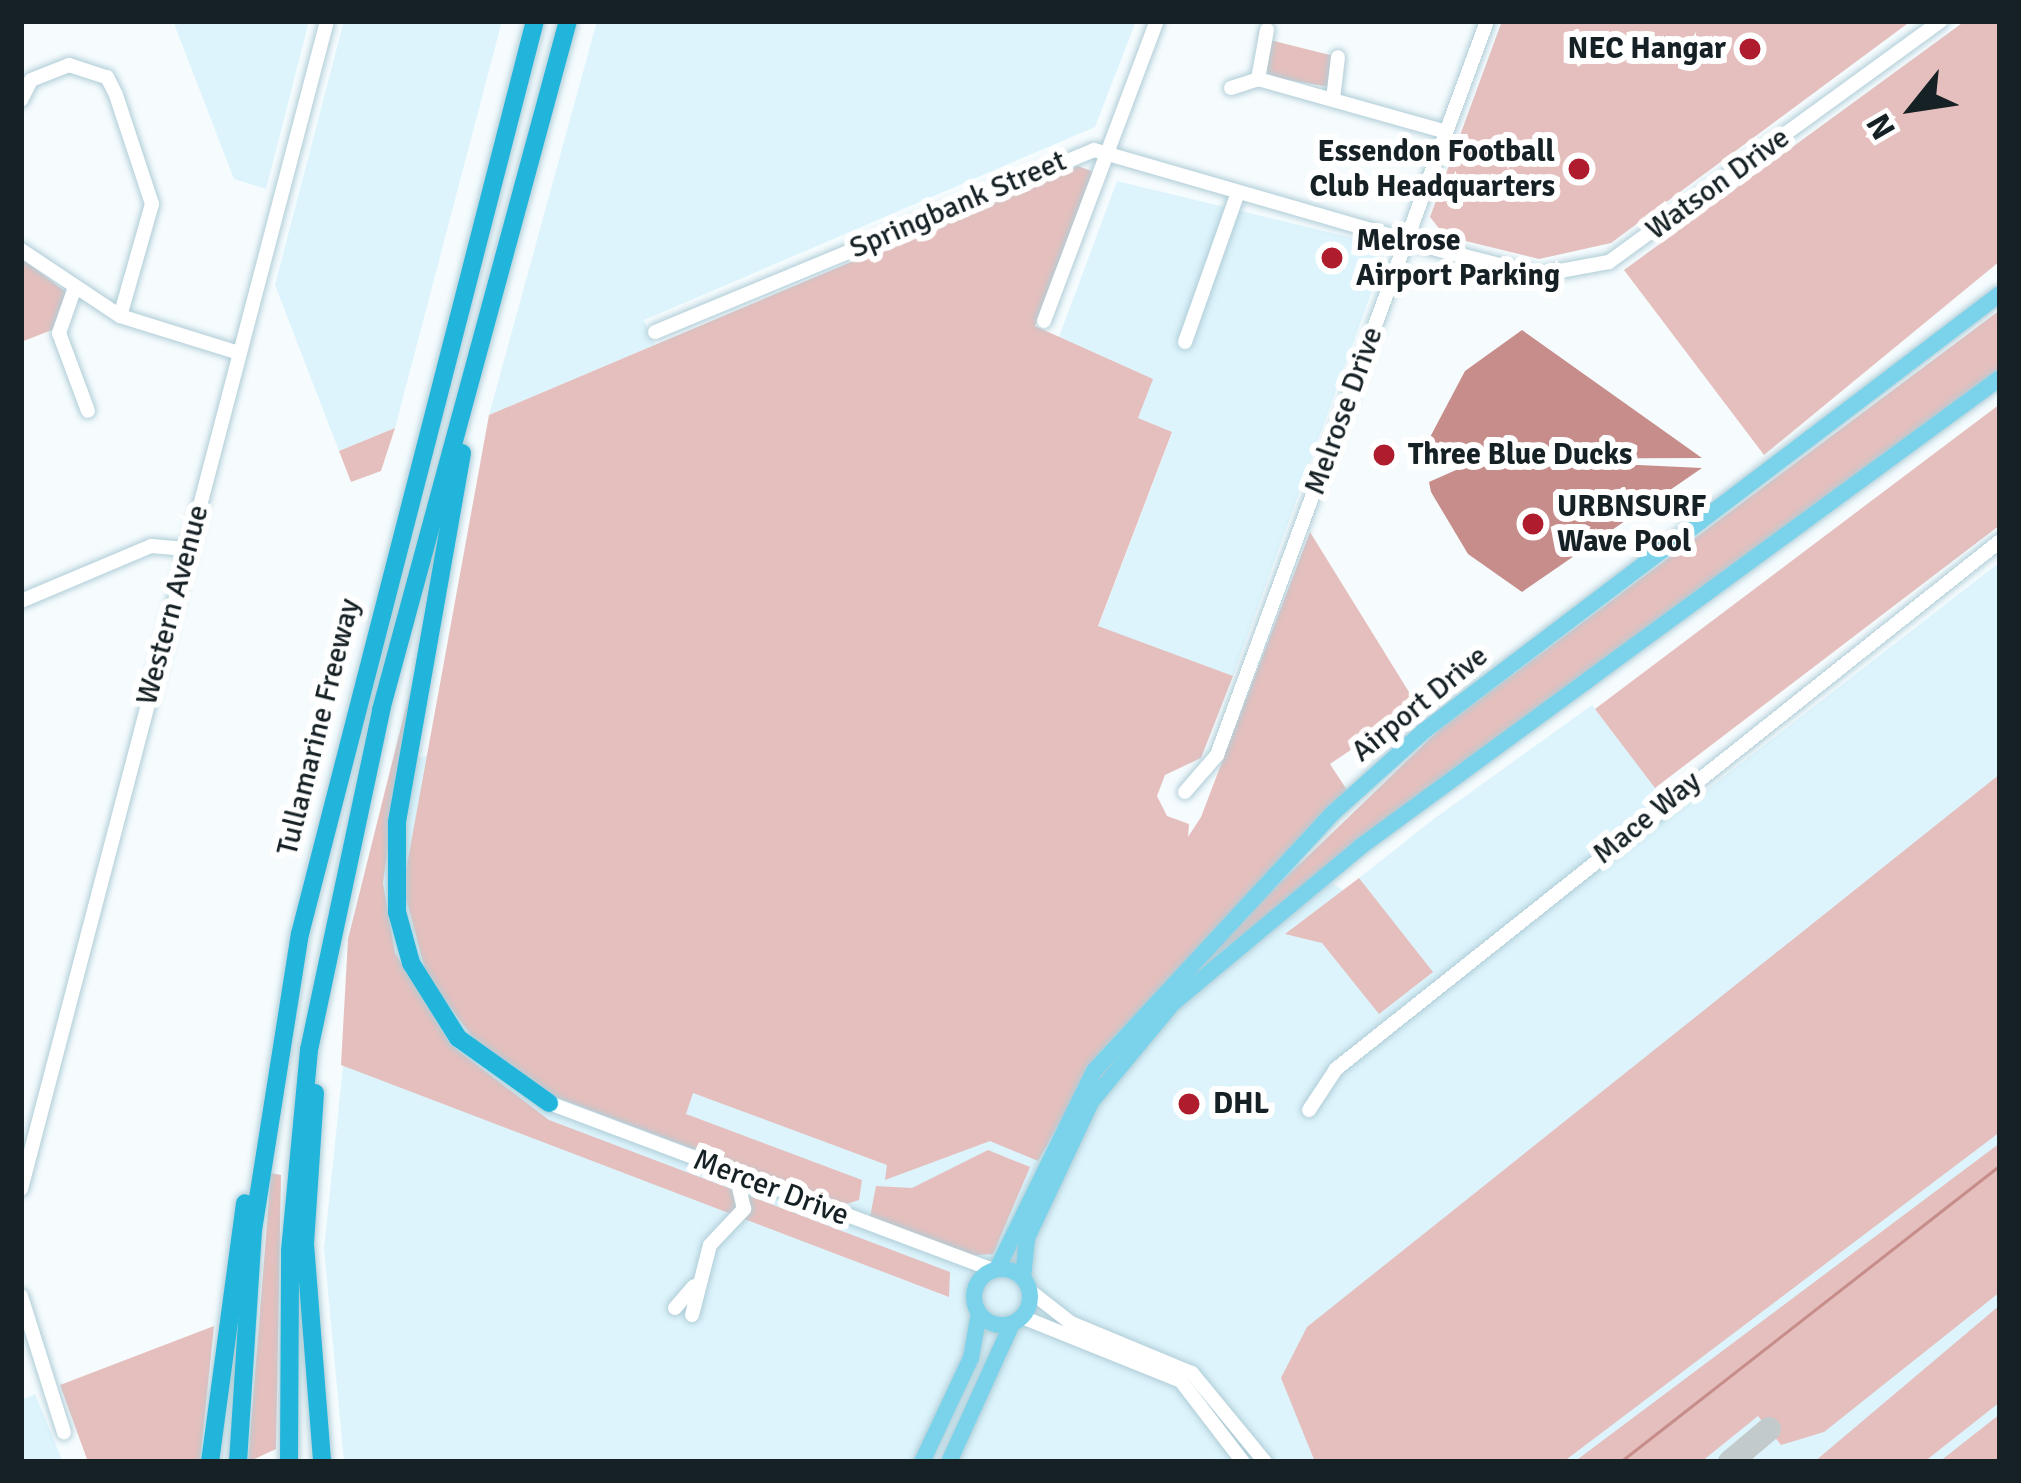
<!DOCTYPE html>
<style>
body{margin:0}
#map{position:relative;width:2021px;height:1483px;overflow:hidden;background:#f6fcfe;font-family:Signika,sans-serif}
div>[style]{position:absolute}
.built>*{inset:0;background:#ddf4fc}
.green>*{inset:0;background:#e5bfbd}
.water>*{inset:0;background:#c68d8b}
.stream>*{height:3px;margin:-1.5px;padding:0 1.5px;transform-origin:1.5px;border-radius:1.5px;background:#c68d8b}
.taxiway>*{height:24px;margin:-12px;padding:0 12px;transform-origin:12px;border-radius:12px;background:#c2cacc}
.roads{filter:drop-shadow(0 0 3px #b0cdd7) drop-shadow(0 0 3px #b0cdd7)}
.minor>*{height:14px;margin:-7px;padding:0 7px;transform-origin:7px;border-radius:7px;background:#fff}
.major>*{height:16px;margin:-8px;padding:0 8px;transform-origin:8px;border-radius:8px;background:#7ad3ea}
.major>.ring{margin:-8px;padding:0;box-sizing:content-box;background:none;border:16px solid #7ad3ea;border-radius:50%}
.highway>*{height:18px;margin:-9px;padding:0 9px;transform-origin:9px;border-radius:9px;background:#22b5dc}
.dots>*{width:33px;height:33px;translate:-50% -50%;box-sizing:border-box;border:6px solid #fff;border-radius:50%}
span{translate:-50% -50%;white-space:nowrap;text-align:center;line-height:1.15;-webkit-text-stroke:12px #fff;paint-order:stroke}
.poi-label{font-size:30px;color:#162125;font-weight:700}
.right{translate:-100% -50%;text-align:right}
.left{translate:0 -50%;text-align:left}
.street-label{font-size:30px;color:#162125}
.frame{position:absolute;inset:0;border:24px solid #162125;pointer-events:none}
.north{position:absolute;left:1853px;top:48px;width:120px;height:120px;-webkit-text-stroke:9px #fff;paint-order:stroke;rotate:240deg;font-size:33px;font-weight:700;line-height:48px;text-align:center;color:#162125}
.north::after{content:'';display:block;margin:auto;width:42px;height:54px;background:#162125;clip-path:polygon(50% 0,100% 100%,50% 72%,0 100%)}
</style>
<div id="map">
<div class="built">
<div style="clip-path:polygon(173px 21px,309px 21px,266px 189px,234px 179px)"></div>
<div style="clip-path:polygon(344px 21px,502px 21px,395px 428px,339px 451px,275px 285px)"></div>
<div style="clip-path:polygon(597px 21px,1136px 21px,1095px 127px,644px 320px,655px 345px,489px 415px)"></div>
<div style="clip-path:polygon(1117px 181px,1369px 242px,1384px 257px,1233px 676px,1098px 627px,1172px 433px,1137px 418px,1152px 379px,1059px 337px)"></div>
<div style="clip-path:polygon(2000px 562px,2000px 1462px,344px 1462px,324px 1249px,356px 941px,397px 762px,436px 754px,1129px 815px,1201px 842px,1215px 806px,1353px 897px,1432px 973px,1359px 878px,1435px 818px,1592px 705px,1677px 813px)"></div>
<div style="clip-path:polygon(35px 1394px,63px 1462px,21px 1462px,21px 1400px)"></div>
</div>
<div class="green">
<div style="clip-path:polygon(1502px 21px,1911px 21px,1611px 243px,1539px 259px,1445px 236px,1430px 217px)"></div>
<div style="clip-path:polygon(1965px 21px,2000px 21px,2000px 261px,1764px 455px,1624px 270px)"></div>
<div style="clip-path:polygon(1270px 40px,1334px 56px,1329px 87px,1265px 76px)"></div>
<div style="clip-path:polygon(1078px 166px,1094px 172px,1035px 326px,1153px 379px,1138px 418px,1172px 432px,1098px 626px,1233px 676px,1201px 758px,1165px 775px,1157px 796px,1167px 816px,1189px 824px,1188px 837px,1201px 817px,1310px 532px,1417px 705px,1330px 764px,1347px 790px,1099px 1053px,1038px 1161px,990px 1141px,885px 1180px,887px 1165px,693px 1093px,686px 1114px,862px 1180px,859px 1200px,843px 1205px,537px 1090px,488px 1057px,427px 977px,403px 887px,489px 415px)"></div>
<div style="clip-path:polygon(21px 258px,66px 292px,52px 330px,21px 342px)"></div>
<div style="clip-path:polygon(2000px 310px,2000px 368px,1170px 989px,1440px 729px)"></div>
<div style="clip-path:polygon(2000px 404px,2000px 525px,1655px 788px,1595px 709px)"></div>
<div style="clip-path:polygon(395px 428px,381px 471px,351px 482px,339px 451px)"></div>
<div style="clip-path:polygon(411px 687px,383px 883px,395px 953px,451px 1045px,549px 1120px,950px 1272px,949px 1297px,341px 1065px,348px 939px)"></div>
<div style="clip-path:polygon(2000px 774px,2000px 1132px,1563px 1462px,1315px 1462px,1281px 1378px,1307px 1327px)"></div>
<div style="clip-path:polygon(1359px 878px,1433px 972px,1379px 1014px,1322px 943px,1285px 934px)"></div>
<div style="clip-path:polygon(2000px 1143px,2000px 1292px,1824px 1432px,1781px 1445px,1758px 1416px,1701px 1462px,1574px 1462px)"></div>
<div style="clip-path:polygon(988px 1150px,1030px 1167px,993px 1254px,966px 1256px,870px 1217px,876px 1186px,912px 1188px)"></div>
<div style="clip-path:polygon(271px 1173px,281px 1175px,276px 1449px,248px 1462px)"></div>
<div style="clip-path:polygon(2000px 1305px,2000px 1402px,1924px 1462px,1814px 1462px)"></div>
<div style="clip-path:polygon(214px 1326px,200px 1462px,88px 1462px,60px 1385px)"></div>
<div style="clip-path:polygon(2000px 1414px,2000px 1462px,1939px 1462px)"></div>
</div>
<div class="water">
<div style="clip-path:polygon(1522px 330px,1702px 458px,1475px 459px,1428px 441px,1465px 371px)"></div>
<div style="clip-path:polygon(1474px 462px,1596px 463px,1702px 468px,1522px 592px,1468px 554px,1431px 492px,1429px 482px)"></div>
</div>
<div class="stream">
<div style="left:1620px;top:1462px;width:482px;rotate:-38deg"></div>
</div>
<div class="taxiway">
<div style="left:1730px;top:1462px;width:51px;rotate:-40.2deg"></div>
</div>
<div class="roads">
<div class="minor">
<div style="left:1258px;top:79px;width:50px;rotate:-79.6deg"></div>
<div style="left:1231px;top:88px;width:28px;rotate:-18deg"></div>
<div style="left:1258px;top:79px;width:195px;rotate:15.7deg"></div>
<div style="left:1333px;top:99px;width:42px;rotate:-83.2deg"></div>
<div style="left:21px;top:100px;width:22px;rotate:-63deg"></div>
<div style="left:31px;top:80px;width:41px;rotate:-21.5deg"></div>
<div style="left:69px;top:65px;width:40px;rotate:18deg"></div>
<div style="left:107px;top:77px;width:20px;rotate:63deg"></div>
<div style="left:116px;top:95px;width:115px;rotate:71.7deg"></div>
<div style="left:152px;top:204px;width:116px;rotate:105.9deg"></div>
<div style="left:1406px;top:241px;width:136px;rotate:14.4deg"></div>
<div style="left:1538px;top:275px;width:72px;rotate:-10.4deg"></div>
<div style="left:1609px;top:262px;width:410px;rotate:-36deg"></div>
<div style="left:21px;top:250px;width:119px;rotate:33.7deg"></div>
<div style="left:120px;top:316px;width:125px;rotate:17.3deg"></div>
<div style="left:74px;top:290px;width:46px;rotate:109.2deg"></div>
<div style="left:59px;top:333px;width:83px;rotate:69.6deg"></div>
<div style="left:1044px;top:321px;width:321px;rotate:-69.4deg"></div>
<div style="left:655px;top:332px;width:475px;rotate:-22.5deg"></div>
<div style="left:1094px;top:150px;width:393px;rotate:16.1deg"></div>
<div style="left:1185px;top:342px;width:156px;rotate:-70.5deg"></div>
<div style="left:21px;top:601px;width:141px;rotate:-22.9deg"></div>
<div style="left:151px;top:546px;width:35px;rotate:5deg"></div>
<div style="left:1185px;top:792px;width:49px;rotate:-49.1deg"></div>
<div style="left:1217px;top:755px;width:782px;rotate:-69.8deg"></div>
<div style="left:549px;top:1103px;width:474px;rotate:20.6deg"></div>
<div style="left:1309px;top:1110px;width:49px;rotate:-56.6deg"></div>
<div style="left:1336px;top:1069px;width:848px;rotate:-38.49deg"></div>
<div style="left:21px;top:1189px;width:1207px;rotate:-75.32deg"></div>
<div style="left:1030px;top:1291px;width:52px;rotate:38deg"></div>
<div style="left:1071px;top:1323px;width:131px;rotate:22.5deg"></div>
<div style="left:1192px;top:1373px;width:115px;rotate:50.6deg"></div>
<div style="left:21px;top:1296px;width:143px;rotate:72.5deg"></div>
<div style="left:675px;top:1308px;width:29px;rotate:-49deg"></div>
<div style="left:692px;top:1315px;width:72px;rotate:-75.6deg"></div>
<div style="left:710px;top:1245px;width:50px;rotate:-46.6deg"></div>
<div style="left:744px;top:1209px;width:35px;rotate:-103deg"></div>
<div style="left:1022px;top:1317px;width:171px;rotate:21.9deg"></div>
<div style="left:1181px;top:1381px;width:102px;rotate:52.6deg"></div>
</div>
<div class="major">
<div class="ring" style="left:974px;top:1269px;width:40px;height:40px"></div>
<div style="left:997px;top:1269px;width:220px;rotate:-63.9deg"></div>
<div style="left:1094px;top:1071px;width:353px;rotate:-47.2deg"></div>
<div style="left:1334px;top:812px;width:121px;rotate:-42deg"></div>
<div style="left:1424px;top:731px;width:723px;rotate:-37.19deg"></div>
<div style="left:1023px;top:1278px;width:40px;rotate:-84.3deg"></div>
<div style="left:1027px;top:1238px;width:150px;rotate:-64.8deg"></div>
<div style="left:1091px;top:1102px;width:129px;rotate:-50.4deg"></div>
<div style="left:1173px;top:1003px;width:244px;rotate:-39.8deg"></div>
<div style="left:1360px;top:847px;width:793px;rotate:-36.23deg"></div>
<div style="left:922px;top:1462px;width:115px;rotate:-64.8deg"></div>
<div style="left:971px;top:1358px;width:46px;rotate:-79.9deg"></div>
<div style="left:949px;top:1462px;width:152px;rotate:-65.5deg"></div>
</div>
<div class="highway">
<div style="left:462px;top:453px;width:376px;rotate:100deg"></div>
<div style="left:397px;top:823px;width:89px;rotate:90deg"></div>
<div style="left:397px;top:912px;width:53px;rotate:74.6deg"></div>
<div style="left:411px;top:963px;width:89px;rotate:57.9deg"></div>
<div style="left:458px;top:1038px;width:112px;rotate:35.5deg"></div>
<div style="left:315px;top:1093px;width:151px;rotate:93.8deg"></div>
<div style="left:305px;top:1244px;width:219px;rotate:85.5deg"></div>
<div style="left:210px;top:1462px;width:261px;rotate:-82.3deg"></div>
<div style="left:238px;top:1462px;width:232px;rotate:-86.3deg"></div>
<div style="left:253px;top:1230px;width:300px;rotate:-81deg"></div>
<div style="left:300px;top:934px;width:943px;rotate:-75.57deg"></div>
<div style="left:289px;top:1462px;width:211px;rotate:-89.7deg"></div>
<div style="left:290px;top:1251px;width:202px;rotate:-84.6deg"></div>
<div style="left:309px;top:1050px;width:348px;rotate:-78deg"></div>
<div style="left:381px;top:710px;width:714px;rotate:-74.82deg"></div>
</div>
</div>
<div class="dots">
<div style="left:1750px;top:49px;background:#af1c2e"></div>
<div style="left:1579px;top:169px;background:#af1c2e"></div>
<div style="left:1332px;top:258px;background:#af1c2e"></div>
<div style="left:1384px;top:455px;background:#af1c2e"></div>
<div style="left:1533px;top:524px;background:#af1c2e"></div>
<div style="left:1189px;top:1104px;background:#af1c2e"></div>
</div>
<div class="poi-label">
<span class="right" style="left:1726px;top:49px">NEC Hangar</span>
<span class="right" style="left:1555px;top:169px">Essendon Football<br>Club Headquarters</span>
<span class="left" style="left:1356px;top:258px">Melrose<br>Airport Parking</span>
<span class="left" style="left:1408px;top:455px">Three Blue Ducks</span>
<span class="left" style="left:1557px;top:524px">URBNSURF<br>Wave Pool</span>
<span class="left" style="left:1213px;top:1104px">DHL</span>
</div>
<div class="street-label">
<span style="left:1718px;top:184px;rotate:-36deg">Watson Drive</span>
<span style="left:958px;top:205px;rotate:-23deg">Springbank Street</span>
<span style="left:1344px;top:411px;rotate:-70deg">Melrose Drive</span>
<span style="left:173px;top:605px;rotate:-75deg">Western Avenue</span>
<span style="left:1420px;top:704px;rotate:-39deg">Airport Drive</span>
<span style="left:319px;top:727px;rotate:-76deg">Tullamarine Freeway</span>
<span style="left:1647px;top:818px;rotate:-39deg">Mace Way</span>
<span style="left:771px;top:1188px;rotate:21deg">Mercer Drive</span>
</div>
<div class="frame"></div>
<div class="north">N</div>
</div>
